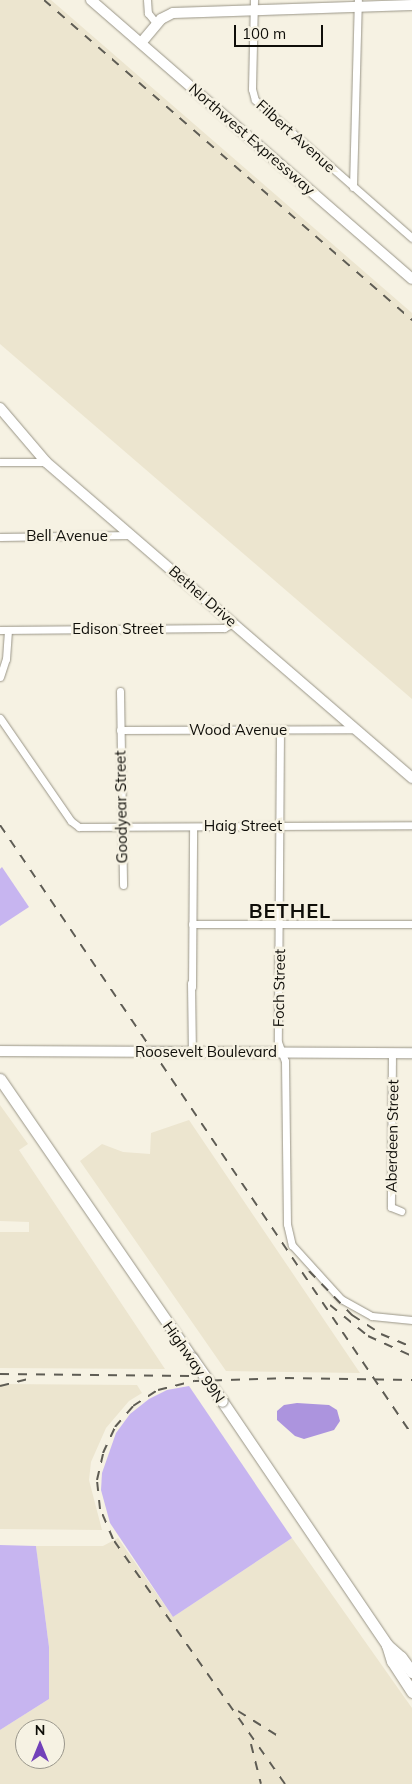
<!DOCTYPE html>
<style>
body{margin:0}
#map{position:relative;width:412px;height:1784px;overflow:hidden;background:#f6f2e3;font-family:Mulish,sans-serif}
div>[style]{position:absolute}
.built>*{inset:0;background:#ece5cf}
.green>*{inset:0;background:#c7b5f0}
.water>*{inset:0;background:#ac94de}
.roads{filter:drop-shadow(0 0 1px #999587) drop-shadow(0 0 1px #999587)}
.street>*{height:7px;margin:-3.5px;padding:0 3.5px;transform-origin:3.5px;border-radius:3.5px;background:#fff}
.secondary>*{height:10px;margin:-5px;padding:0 5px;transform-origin:5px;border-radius:5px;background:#fff}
.primary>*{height:11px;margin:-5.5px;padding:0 5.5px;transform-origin:5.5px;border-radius:5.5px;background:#fff}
.rail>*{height:2px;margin-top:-1px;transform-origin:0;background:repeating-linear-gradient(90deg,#5e5c54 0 9px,transparent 0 18px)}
.bridges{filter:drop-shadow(0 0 1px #999587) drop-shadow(0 0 1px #999587)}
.primary-bridge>*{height:11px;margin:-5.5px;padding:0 5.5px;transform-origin:5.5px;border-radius:5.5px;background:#fff}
span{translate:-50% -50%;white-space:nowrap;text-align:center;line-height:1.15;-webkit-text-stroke:5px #f6f2e3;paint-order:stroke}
.street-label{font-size:15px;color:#0f0e09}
.district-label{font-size:20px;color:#0f0e09;font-weight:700;letter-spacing:1px}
.north{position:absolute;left:15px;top:1719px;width:50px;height:50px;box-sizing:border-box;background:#f6f2e3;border:1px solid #9a978c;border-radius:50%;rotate:0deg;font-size:14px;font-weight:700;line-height:20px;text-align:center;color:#0f0e09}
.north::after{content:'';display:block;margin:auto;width:18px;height:22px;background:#7241b9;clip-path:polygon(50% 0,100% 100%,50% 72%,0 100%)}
.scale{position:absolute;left:234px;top:25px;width:89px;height:22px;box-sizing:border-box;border:2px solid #0f0e09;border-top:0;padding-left:6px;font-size:15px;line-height:18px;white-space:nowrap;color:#0f0e09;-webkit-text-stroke:4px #f6f2e3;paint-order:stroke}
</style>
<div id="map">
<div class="built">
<div style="clip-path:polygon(0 0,51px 0,412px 313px,412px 699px,0 344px)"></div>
<div style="clip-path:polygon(0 1105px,28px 1144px,19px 1150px,165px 1369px,0 1368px,0 1232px,29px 1232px,29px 1222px,0 1221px)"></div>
<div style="clip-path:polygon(189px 1120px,360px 1373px,226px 1371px,80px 1161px,102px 1144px,123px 1152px,150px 1154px,151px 1133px)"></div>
<div style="clip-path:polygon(0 1384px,137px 1385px,142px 1393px,129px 1401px,106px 1428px,91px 1462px,89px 1480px,102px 1530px,0 1529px)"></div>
<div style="clip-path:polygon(evenodd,118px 1538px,173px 1617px,292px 1538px,412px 1708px,412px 1784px,0 1784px,0 1730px,49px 1699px,49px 1647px,36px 1546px,103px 1546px,118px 1538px,25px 1729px,55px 1729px,55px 1759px,25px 1759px,25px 1729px)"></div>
</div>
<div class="green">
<div style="clip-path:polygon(2px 867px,29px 907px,0 926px,0 869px)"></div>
<div style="clip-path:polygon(189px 1386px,292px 1538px,173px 1617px,110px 1523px,101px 1490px,102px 1473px,116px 1433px,130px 1414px,149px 1399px,167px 1390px)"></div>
<div style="clip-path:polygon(0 1545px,36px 1546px,49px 1647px,49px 1699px,0 1730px)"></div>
</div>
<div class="water">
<div style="clip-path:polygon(297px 1403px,329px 1405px,337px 1410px,340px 1421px,334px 1430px,304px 1439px,295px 1436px,277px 1420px,277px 1411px,284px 1405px)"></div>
</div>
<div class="roads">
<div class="street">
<div style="left:147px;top:0;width:13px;rotate:86deg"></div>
<div style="left:148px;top:13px;width:14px;rotate:51deg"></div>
<div style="left:254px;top:0;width:89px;rotate:91.3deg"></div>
<div style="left:252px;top:89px;width:11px;rotate:75deg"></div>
<div style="left:255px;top:100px;width:209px;rotate:41.3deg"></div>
<div style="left:353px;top:187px;width:187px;rotate:-88.5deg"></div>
<div style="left:0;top:462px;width:46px"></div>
<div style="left:0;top:537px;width:131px;rotate:-0.9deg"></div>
<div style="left:0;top:630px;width:224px;rotate:-0.5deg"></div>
<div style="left:224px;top:628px;width:10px;rotate:-29deg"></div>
<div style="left:0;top:677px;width:19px;rotate:-72deg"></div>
<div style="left:6px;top:659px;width:29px;rotate:-86deg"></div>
<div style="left:120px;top:691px;width:194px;rotate:89.1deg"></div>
<div style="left:0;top:718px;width:125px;rotate:55.4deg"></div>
<div style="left:71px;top:821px;width:10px;rotate:37deg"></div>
<div style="left:79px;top:827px;width:333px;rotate:-0.3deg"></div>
<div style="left:120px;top:730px;width:235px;rotate:-0.2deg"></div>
<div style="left:280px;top:730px;width:312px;rotate:90.4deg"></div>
<div style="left:278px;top:1042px;width:20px;rotate:70deg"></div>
<div style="left:285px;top:1061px;width:163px;rotate:89.3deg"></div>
<div style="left:287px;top:1224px;width:22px;rotate:77deg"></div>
<div style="left:292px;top:1245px;width:73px;rotate:47.8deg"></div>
<div style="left:341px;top:1299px;width:35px;rotate:29deg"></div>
<div style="left:372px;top:1316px;width:40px;rotate:5.7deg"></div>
<div style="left:192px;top:924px;width:220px"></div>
<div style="left:191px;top:983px;width:69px;rotate:89.2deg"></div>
<div style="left:192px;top:987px;width:160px;rotate:-89.6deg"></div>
<div style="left:392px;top:1052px;width:155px;rotate:90.4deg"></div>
<div style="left:391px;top:1207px;width:11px;rotate:22deg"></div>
</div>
<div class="secondary">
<div style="left:91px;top:0;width:425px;rotate:41deg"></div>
<div style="left:141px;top:43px;width:31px;rotate:-50deg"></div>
<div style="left:161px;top:19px;width:13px;rotate:-27deg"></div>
<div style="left:173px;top:13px;width:239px;rotate:-1.9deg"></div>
<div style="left:0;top:408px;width:71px;rotate:49.6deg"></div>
<div style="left:46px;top:462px;width:484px;rotate:40.8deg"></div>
<div style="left:0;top:1051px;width:412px;rotate:0.3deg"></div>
</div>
<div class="primary">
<div style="left:0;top:1079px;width:339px;rotate:55.5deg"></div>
<div style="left:222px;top:1401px;width:295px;rotate:55.9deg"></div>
<div style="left:387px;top:1645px;width:18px;rotate:41deg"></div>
<div style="left:401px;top:1657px;width:19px;rotate:54deg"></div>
<div style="left:387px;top:1645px;width:17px;rotate:73deg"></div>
<div style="left:392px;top:1661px;width:37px;rotate:57deg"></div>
</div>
</div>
<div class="rail">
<div style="left:44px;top:0;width:488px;rotate:41deg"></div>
<div style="left:0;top:825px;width:736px;rotate:55.96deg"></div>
<div style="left:309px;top:1271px;width:62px;rotate:45.7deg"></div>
<div style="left:352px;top:1315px;width:35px;rotate:33deg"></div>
<div style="left:381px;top:1334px;width:34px;rotate:23deg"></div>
<div style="left:330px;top:1305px;width:49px;rotate:39.2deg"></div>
<div style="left:368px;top:1336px;width:48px;rotate:24.4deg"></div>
<div style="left:0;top:1374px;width:190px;rotate:0.6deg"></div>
<div style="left:285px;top:1378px;width:127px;rotate:0.9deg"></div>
<div style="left:0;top:1386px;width:30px;rotate:-14deg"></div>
<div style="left:238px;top:1711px;width:47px;rotate:32deg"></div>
<div style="left:251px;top:1744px;width:41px;rotate:76deg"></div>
<div style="left:285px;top:1784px;width:299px;rotate:-125.1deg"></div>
<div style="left:113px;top:1539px;width:33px;rotate:-113deg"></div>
<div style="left:100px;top:1509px;width:29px;rotate:-96deg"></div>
<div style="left:97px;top:1480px;width:28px;rotate:-77deg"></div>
<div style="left:103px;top:1453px;width:29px;rotate:-65deg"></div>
<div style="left:115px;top:1427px;width:28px;rotate:-49deg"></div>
<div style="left:133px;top:1406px;width:30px;rotate:-33deg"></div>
<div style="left:158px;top:1390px;width:38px;rotate:-14deg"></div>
<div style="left:195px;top:1381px;width:95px;rotate:-1.8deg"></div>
</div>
<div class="bridges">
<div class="primary-bridge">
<div style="left:192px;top:1358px;width:52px;rotate:55.1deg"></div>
</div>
</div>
<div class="street-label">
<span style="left:296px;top:136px;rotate:42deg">Filbert Avenue</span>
<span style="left:252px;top:139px;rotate:41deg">Northwest Expressway</span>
<span style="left:67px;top:536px">Bell Avenue</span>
<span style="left:203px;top:596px;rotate:41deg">Bethel Drive</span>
<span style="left:118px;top:629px">Edison Street</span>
<span style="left:238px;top:730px">Wood Avenue</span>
<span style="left:121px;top:807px;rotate:-91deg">Goodyear Street</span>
<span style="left:243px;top:826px">Haig Street</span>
<span style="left:279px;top:988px;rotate:-89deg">Foch Street</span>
<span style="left:206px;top:1052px">Roosevelt Boulevard</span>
<span style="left:392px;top:1136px;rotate:-89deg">Aberdeen Street</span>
<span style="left:194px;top:1362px;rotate:55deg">Highway 99N</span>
</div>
<div class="district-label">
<span style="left:290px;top:910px">BETHEL</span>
</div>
<div class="north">N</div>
<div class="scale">100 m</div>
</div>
